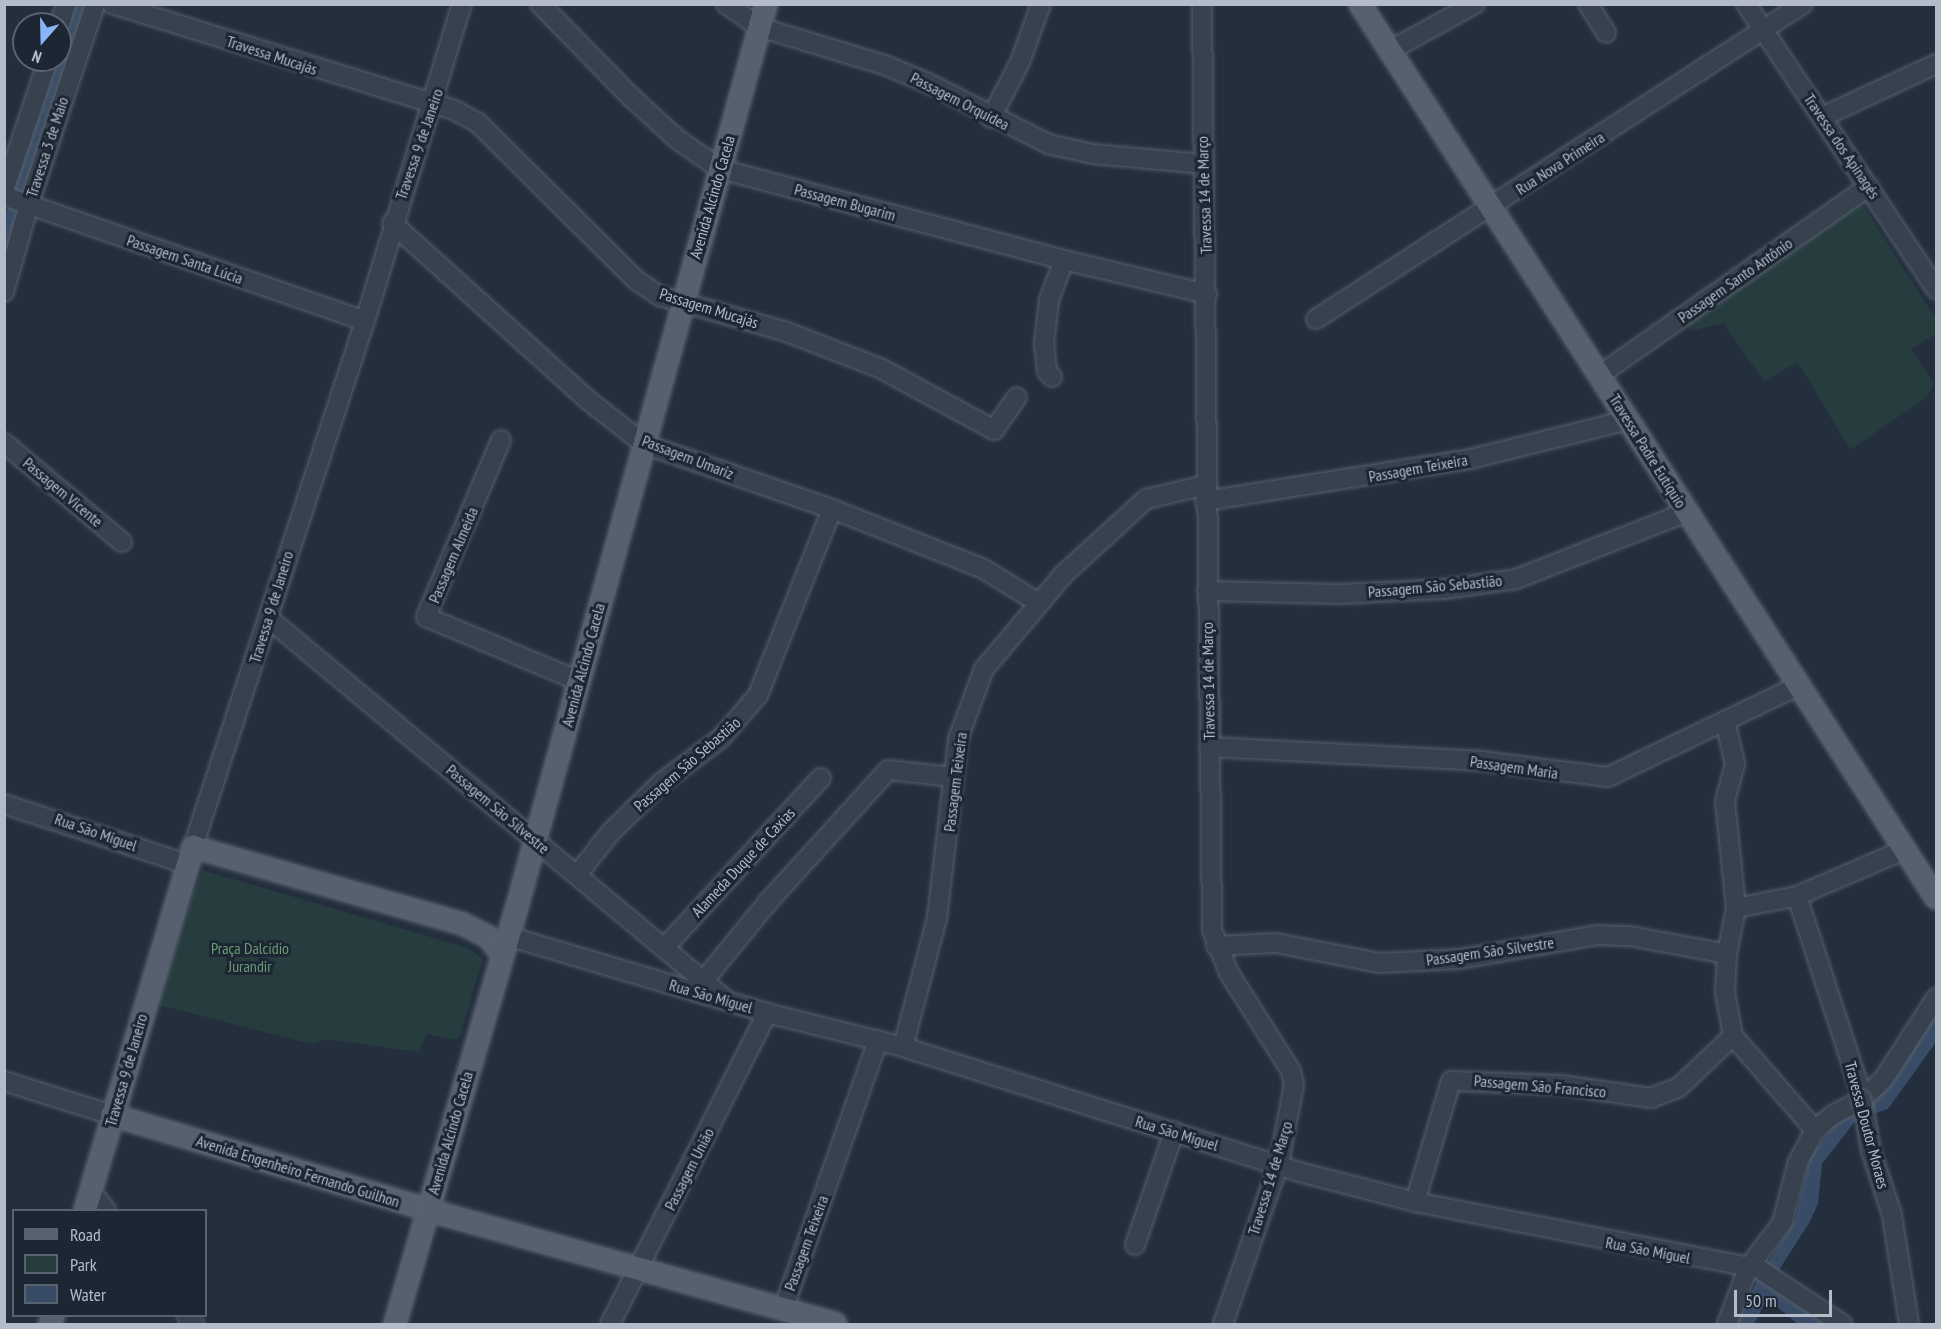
<!DOCTYPE html>
<meta charset="utf-8">
<style>
body{margin:0}
#map{position:relative;width:1941px;height:1329px;overflow:hidden;background:#242f3e;font-family:"PT Sans Narrow",sans-serif}
div>[style]{position:absolute}
.green>*{inset:0;background:#263c3f}
.water>*{inset:0;background:#394c67}
.canal>*{height:14px;margin:-7px;padding:0 7px;transform-origin:7px;border-radius:7px;background:#394c67}
.roads{filter:drop-shadow(0 0 2px #565f6c) drop-shadow(0 0 2px #565f6c)}
.minor>*{height:18px;margin:-9px;padding:0 9px;transform-origin:9px;border-radius:9px;background:#38414e}
.major>*{height:22px;margin:-11px;padding:0 11px;transform-origin:11px;border-radius:11px;background:#56606e}
.bridges{filter:drop-shadow(0 0 2px #565f6c) drop-shadow(0 0 2px #565f6c)}
.minor-bridge>*{height:18px;margin:-9px;padding:0 9px;transform-origin:9px;border-radius:9px;background:#38414e}
span{translate:-50% -50%;white-space:nowrap;text-align:center;line-height:1.15;-webkit-text-stroke:6px #1d2633;paint-order:stroke}
.street-label{font-size:16px;color:#b4bcc9}
.park-label{font-size:16px;color:#6b9a76}
.frame{position:absolute;inset:0;border:6px solid #b4bcc9;pointer-events:none}
.legend{position:absolute;left:12px;top:1209px;width:195px;height:108px;box-sizing:border-box;background:#1d2633;border:2px solid #59626f;margin:0;padding:8px 10px;list-style:none;font-size:18px;color:#b4bcc9}
.legend li{display:flex;align-items:center;gap:12px;height:30px}
.legend b{width:30px;border:2px solid #59626f}
.north{position:absolute;left:12px;top:12px;width:60px;height:60px;box-sizing:border-box;background:#1d2633;border:2px solid #59626f;border-radius:50%;rotate:200deg;font-size:16px;font-weight:700;line-height:24px;text-align:center;color:#b4bcc9}
.north::after{content:'';display:block;margin:auto;width:21px;height:27px;background:#8ab4f8;clip-path:polygon(50% 0,100% 100%,50% 72%,0 100%)}
.scale{position:absolute;left:1734px;top:1290px;width:98px;height:27px;box-sizing:border-box;border:3px solid #b4bcc9;border-top:0;padding-left:8px;font-size:18px;line-height:21px;white-space:nowrap;color:#b4bcc9;-webkit-text-stroke:4px #1d2633;paint-order:stroke}
</style>
<div id="map">
<div class="green">
<div style="clip-path:polygon(1858px 197px,1936px 319px,1936px 334px,1911px 349px,1934px 383px,1927px 397px,1850px 450px,1798px 362px,1764px 381px,1723px 323px,1691px 331px,1687px 322px)"></div>
<div style="clip-path:polygon(202px 870px,468px 948px,483px 959px,460px 1036px,456px 1040px,427px 1034px,419px 1052px,326px 1039px,311px 1044px,155px 1004px)"></div>
</div>
<div class="water">
<div style="clip-path:polygon(1936px 1008px,1936px 1042px,1888px 1109px,1873px 1114px,1870px 1099px)"></div>
<div style="clip-path:polygon(1857px 1107px,1856px 1120px,1822px 1164px,1818px 1204px,1809px 1223px,1777px 1273px,1765px 1267px,1795px 1220px,1810px 1157px,1836px 1122px)"></div>
<div style="clip-path:polygon(1759px 1276px,1809px 1313px,1823px 1324px,1798px 1324px,1767px 1299px,1754px 1324px,1737px 1324px)"></div>
</div>
<div class="canal">
<div style="left:4px;top:243px;width:251px;rotate:-72.1deg"></div>
</div>
<div class="roads">
<div class="minor">
<div style="left:112px;top:4px;width:358px;rotate:17.2deg"></div>
<div style="left:454px;top:110px;width:26px;rotate:28deg"></div>
<div style="left:477px;top:122px;width:224px;rotate:44.8deg"></div>
<div style="left:636px;top:280px;width:29px;rotate:34deg"></div>
<div style="left:660px;top:296px;width:129px;rotate:15.8deg"></div>
<div style="left:784px;top:331px;width:103px;rotate:21.1deg"></div>
<div style="left:880px;top:368px;width:130px;rotate:28.5deg"></div>
<div style="left:994px;top:430px;width:40px;rotate:-55.1deg"></div>
<div style="left:540px;top:4px;width:129px;rotate:45.6deg"></div>
<div style="left:630px;top:96px;width:64px;rotate:42.5deg"></div>
<div style="left:677px;top:139px;width:52px;rotate:34.9deg"></div>
<div style="left:720px;top:169px;width:356px;rotate:14.8deg"></div>
<div style="left:1064px;top:260px;width:147px;rotate:13.4deg"></div>
<div style="left:726px;top:4px;width:40px;rotate:34.9deg"></div>
<div style="left:759px;top:27px;width:134px;rotate:16.9deg"></div>
<div style="left:887px;top:66px;width:44px;rotate:22.5deg"></div>
<div style="left:928px;top:83px;width:135px;rotate:26.9deg"></div>
<div style="left:1048px;top:144px;width:46px;rotate:12.5deg"></div>
<div style="left:1093px;top:154px;width:109px;rotate:5.2deg"></div>
<div style="left:1202px;top:4px;width:926px;rotate:89.38deg"></div>
<div style="left:1212px;top:930px;width:46px;rotate:68.4deg"></div>
<div style="left:1229px;top:973px;width:116px;rotate:57.7deg"></div>
<div style="left:1291px;top:1071px;width:14px;rotate:78deg"></div>
<div style="left:1294px;top:1085px;width:79px;rotate:100.9deg"></div>
<div style="left:1279px;top:1163px;width:170px;rotate:109.2deg"></div>
<div style="left:1588px;top:4px;width:34px;rotate:58deg"></div>
<div style="left:1746px;top:4px;width:343px;rotate:56.3deg"></div>
<div style="left:60px;top:24px;width:21px;rotate:-73deg"></div>
<div style="left:1389px;top:51px;width:98px;rotate:-28.7deg"></div>
<div style="left:1822px;top:117px;width:126px;rotate:-24.9deg"></div>
<div style="left:991px;top:118px;width:63px;rotate:-62.6deg"></div>
<div style="left:1020px;top:62px;width:62px;rotate:-70.1deg"></div>
<div style="left:4px;top:191px;width:138px;rotate:-71.4deg"></div>
<div style="left:4px;top:196px;width:382px;rotate:19.1deg"></div>
<div style="left:392px;top:223px;width:264px;rotate:42.1deg"></div>
<div style="left:588px;top:400px;width:71px;rotate:38.2deg"></div>
<div style="left:644px;top:444px;width:199px;rotate:19.1deg"></div>
<div style="left:832px;top:509px;width:161px;rotate:21.5deg"></div>
<div style="left:982px;top:568px;width:67px;rotate:31.6deg"></div>
<div style="left:4px;top:292px;width:91px;rotate:-74.1deg"></div>
<div style="left:29px;top:204px;width:211px;rotate:-71.7deg"></div>
<div style="left:1316px;top:319px;width:580px;rotate:-32.9deg"></div>
<div style="left:1601px;top:374px;width:327px;rotate:-35deg"></div>
<div style="left:1052px;top:377px;width:8px;rotate:-130deg"></div>
<div style="left:1047px;top:371px;width:27px;rotate:-96deg"></div>
<div style="left:1044px;top:344px;width:44px;rotate:-83.5deg"></div>
<div style="left:1049px;top:300px;width:43px;rotate:-69.4deg"></div>
<div style="left:501px;top:440px;width:192px;rotate:113deg"></div>
<div style="left:426px;top:617px;width:166px;rotate:22.7deg"></div>
<div style="left:4px;top:443px;width:154px;rotate:40deg"></div>
<div style="left:1205px;top:501px;width:268px;rotate:-9deg"></div>
<div style="left:1470px;top:459px;width:163px;rotate:-13.9deg"></div>
<div style="left:1207px;top:591px;width:133px;rotate:1.3deg"></div>
<div style="left:1340px;top:594px;width:104px;rotate:-2.8deg"></div>
<div style="left:1444px;top:589px;width:73px;rotate:-7.9deg"></div>
<div style="left:1516px;top:579px;width:184px;rotate:-21.4deg"></div>
<div style="left:268px;top:618px;width:594px;rotate:39.81deg"></div>
<div style="left:1725px;top:721px;width:44px;rotate:76.9deg"></div>
<div style="left:1735px;top:764px;width:38px;rotate:105deg"></div>
<div style="left:1725px;top:801px;width:108px;rotate:84.1deg"></div>
<div style="left:1736px;top:908px;width:47px;rotate:101.1deg"></div>
<div style="left:1727px;top:954px;width:39px;rotate:93deg"></div>
<div style="left:1725px;top:993px;width:44px;rotate:79.5deg"></div>
<div style="left:1733px;top:1036px;width:125px;rotate:48.9deg"></div>
<div style="left:1209px;top:747px;width:272px;rotate:2.9deg"></div>
<div style="left:1481px;top:761px;width:128px;rotate:7.2deg"></div>
<div style="left:1608px;top:777px;width:211px;rotate:-25.6deg"></div>
<div style="left:4px;top:804px;width:193px;rotate:18.2deg"></div>
<div style="left:193px;top:847px;width:553px;rotate:-71.89deg"></div>
<div style="left:365px;top:321px;width:332px;rotate:-73deg"></div>
<div style="left:577px;top:875px;width:55px;rotate:-51.7deg"></div>
<div style="left:611px;top:832px;width:70px;rotate:-44.4deg"></div>
<div style="left:661px;top:783px;width:75px;rotate:-36.9deg"></div>
<div style="left:721px;top:738px;width:57px;rotate:-49.3deg"></div>
<div style="left:758px;top:695px;width:200px;rotate:-68.3deg"></div>
<div style="left:1797px;top:896px;width:213px;rotate:72deg"></div>
<div style="left:1736px;top:908px;width:62px;rotate:-11.1deg"></div>
<div style="left:1797px;top:896px;width:116px;rotate:-23.3deg"></div>
<div style="left:507px;top:936px;width:271px;rotate:16.5deg"></div>
<div style="left:767px;top:1013px;width:140px;rotate:14deg"></div>
<div style="left:903px;top:1047px;width:423px;rotate:17.5deg"></div>
<div style="left:1307px;top:1174px;width:112px;rotate:14.5deg"></div>
<div style="left:1415px;top:1202px;width:350px;rotate:11deg"></div>
<div style="left:1759px;top:1269px;width:100px;rotate:33.5deg"></div>
<div style="left:1216px;top:946px;width:60px;rotate:-2.9deg"></div>
<div style="left:1276px;top:943px;width:106px;rotate:10.9deg"></div>
<div style="left:1380px;top:963px;width:80px;rotate:-2.9deg"></div>
<div style="left:1460px;top:959px;width:139px;rotate:-9.9deg"></div>
<div style="left:1597px;top:935px;width:33px;rotate:2deg"></div>
<div style="left:1630px;top:936px;width:99px;rotate:10.5deg"></div>
<div style="left:665px;top:947px;width:230px;rotate:-47.3deg"></div>
<div style="left:704px;top:980px;width:101px;rotate:-50.6deg"></div>
<div style="left:768px;top:902px;width:178px;rotate:-47.7deg"></div>
<div style="left:888px;top:770px;width:66px;rotate:6.1deg"></div>
<div style="left:903px;top:1047px;width:133px;rotate:-75.2deg"></div>
<div style="left:937px;top:918px;width:180px;rotate:-83.3deg"></div>
<div style="left:958px;top:739px;width:75px;rotate:-69.6deg"></div>
<div style="left:984px;top:669px;width:124px;rotate:-49.9deg"></div>
<div style="left:1064px;top:574px;width:111px;rotate:-42.4deg"></div>
<div style="left:1146px;top:499px;width:62px;rotate:-13.1deg"></div>
<div style="left:4px;top:1081px;width:113px;rotate:17.5deg"></div>
<div style="left:1863px;top:1105px;width:47px;rotate:80.1deg"></div>
<div style="left:1871px;top:1151px;width:67px;rotate:71.8deg"></div>
<div style="left:1892px;top:1215px;width:110px;rotate:81.1deg"></div>
<div style="left:91px;top:1192px;width:23px;rotate:50deg"></div>
<div style="left:1415px;top:1202px;width:126px;rotate:-73.4deg"></div>
<div style="left:1451px;top:1081px;width:110px;rotate:2.1deg"></div>
<div style="left:1561px;top:1085px;width:91px;rotate:8.2deg"></div>
<div style="left:1651px;top:1098px;width:30px;rotate:-21deg"></div>
<div style="left:1679px;top:1087px;width:74px;rotate:-43.4deg"></div>
<div style="left:1135px;top:1245px;width:120px;rotate:-71deg"></div>
<div style="left:783px;top:1310px;width:286px;rotate:-70.6deg"></div>
<div style="left:187px;top:1316px;width:11px;rotate:49deg"></div>
<div style="left:610px;top:1324px;width:348px;rotate:-63.2deg"></div>
<div style="left:1727px;top:1324px;width:60px;rotate:-69.4deg"></div>
<div style="left:1748px;top:1268px;width:56px;rotate:-52.9deg"></div>
<div style="left:1782px;top:1223px;width:63px;rotate:-75.3deg"></div>
<div style="left:1798px;top:1162px;width:36px;rotate:-62deg"></div>
<div style="left:1815px;top:1130px;width:23px;rotate:-40deg"></div>
<div style="left:1833px;top:1115px;width:34px;rotate:-28deg"></div>
<div style="left:1863px;top:1099px;width:28px;rotate:-44deg"></div>
<div style="left:1883px;top:1080px;width:98px;rotate:-57.1deg"></div>
</div>
<div class="major">
<div style="left:1360px;top:4px;width:1063px;rotate:57.21deg"></div>
<div style="left:112px;top:1115px;width:330px;rotate:16.7deg"></div>
<div style="left:428px;top:1210px;width:423px;rotate:15.6deg"></div>
<div style="left:85px;top:1210px;width:379px;rotate:-73.4deg"></div>
<div style="left:193px;top:847px;width:281px;rotate:15.9deg"></div>
<div style="left:463px;top:924px;width:27px;rotate:27deg"></div>
<div style="left:487px;top:936px;width:23px;rotate:50deg"></div>
<div style="left:50px;top:1324px;width:9px;rotate:-69deg"></div>
<div style="left:395px;top:1324px;width:427px;rotate:-73.7deg"></div>
<div style="left:515px;top:914px;width:944px;rotate:-74.58deg"></div>
</div>
</div>
<div class="bridges">
<div class="minor-bridge">
<div style="left:1861px;top:1099px;width:6px;rotate:72deg"></div>
</div>
</div>
<div class="street-label">
<span style="left:272px;top:55px;rotate:18deg">Travessa Mucajás</span>
<span style="left:960px;top:101px;rotate:27deg">Passagem Orquídea</span>
<span style="left:419px;top:144px;rotate:-71deg">Travessa 9 de Janeiro</span>
<span style="left:1842px;top:146px;rotate:56deg">Travessa dos Apinagés</span>
<span style="left:47px;top:147px;rotate:-72deg">Travessa 3 de Maio</span>
<span style="left:1560px;top:163px;rotate:-33deg">Rua Nova Primeira</span>
<span style="left:1204px;top:195px;rotate:-92deg">Travessa 14 de Março</span>
<span style="left:712px;top:197px;rotate:-74deg">Avenida Alcindo Cacela</span>
<span style="left:845px;top:202px;rotate:15deg">Passagem Bugarim</span>
<span style="left:185px;top:259px;rotate:19deg">Passagem Santa Lúcia</span>
<span style="left:1735px;top:280px;rotate:-35deg">Passagem Santo Antônio</span>
<span style="left:709px;top:308px;rotate:17deg">Passagem Mucajás</span>
<span style="left:1648px;top:451px;rotate:58deg">Travessa Padre Eutíquio</span>
<span style="left:688px;top:457px;rotate:21deg">Passagem Umariz</span>
<span style="left:1418px;top:468px;rotate:-10deg">Passagem Teixeira</span>
<span style="left:63px;top:492px;rotate:40deg">Passagem Vicente</span>
<span style="left:453px;top:555px;rotate:-67deg">Passagem Almeida</span>
<span style="left:1435px;top:586px;rotate:-5deg">Passagem São Sebastião</span>
<span style="left:271px;top:607px;rotate:-73deg">Travessa 9 de Janeiro</span>
<span style="left:583px;top:665px;rotate:-75deg">Avenida Alcindo Cacela</span>
<span style="left:1208px;top:681px;rotate:-91deg">Travessa 14 de Março</span>
<span style="left:687px;top:764px;rotate:-41deg">Passagem São Sebastião</span>
<span style="left:1514px;top:767px;rotate:8deg">Passagem Maria</span>
<span style="left:955px;top:782px;rotate:-83deg">Passagem Teixeira</span>
<span style="left:498px;top:809px;rotate:40deg">Passagem São Silvestre</span>
<span style="left:96px;top:832px;rotate:19deg">Rua São Miguel</span>
<span style="left:743px;top:862px;rotate:-47deg">Alameda Duque de Caxias</span>
<span style="left:1490px;top:951px;rotate:-8deg">Passagem São Silvestre</span>
<span style="left:711px;top:996px;rotate:16deg">Rua São Miguel</span>
<span style="left:126px;top:1070px;rotate:-74deg">Travessa 9 de Janeiro</span>
<span style="left:1540px;top:1086px;rotate:5deg">Passagem São Francisco</span>
<span style="left:1867px;top:1125px;rotate:75deg">Travessa Doutor Moraes</span>
<span style="left:450px;top:1133px;rotate:-74deg">Avenida Alcindo Cacela</span>
<span style="left:1177px;top:1133px;rotate:17deg">Rua São Miguel</span>
<span style="left:689px;top:1169px;rotate:-63deg">Passagem União</span>
<span style="left:298px;top:1171px;rotate:17deg">Avenida Engenheiro Fernando Guilhon</span>
<span style="left:1270px;top:1178px;rotate:-73deg">Travessa 14 de Março</span>
<span style="left:806px;top:1243px;rotate:-70deg">Passagem Teixeira</span>
<span style="left:1648px;top:1250px;rotate:11deg">Rua São Miguel</span>
</div>
<div class="park-label">
<span style="left:250px;top:957px">Praça Dalcídio<br>Jurandir</span>
</div>
<div class="frame"></div>
<ul class="legend">
<li><b style="height:8px;background:#56606e"></b>Road</li>
<li><b style="height:16px;background:#263c3f"></b>Park</li>
<li><b style="height:16px;background:#394c67"></b>Water</li>
</ul>
<div class="north">N</div>
<div class="scale">50 m</div>
</div>
